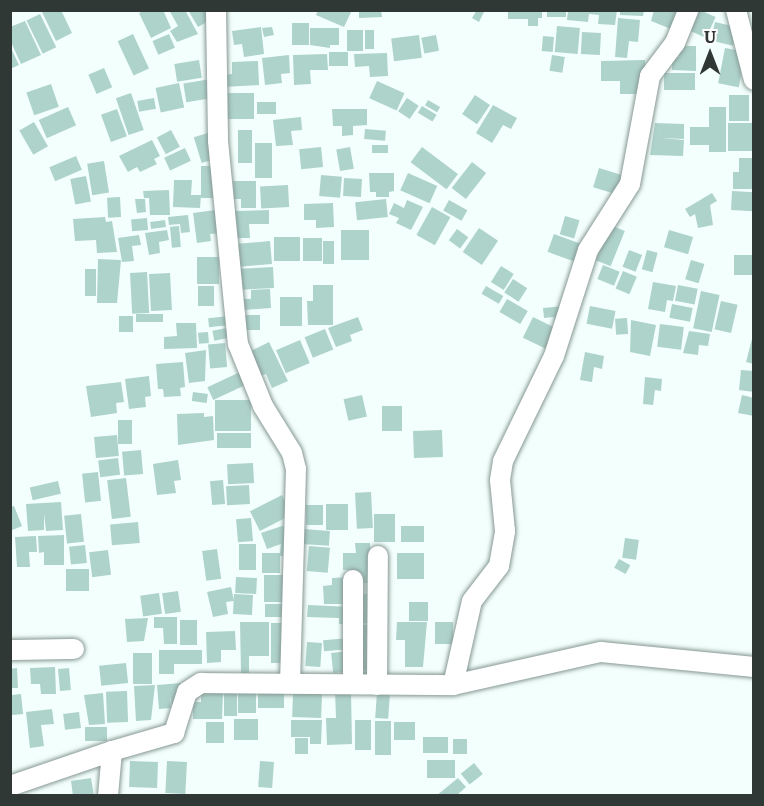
<!DOCTYPE html>
<style>
body{margin:0}
#map{position:relative;width:764px;height:806px;overflow:hidden;background:#f3fffc;font-family:Literata,serif}
div>[style]{position:absolute}
.building>*{inset:0;background:#aed3cb;transform-origin:0 0}
.roads{filter:drop-shadow(0 0 2px #869894) drop-shadow(0 0 2px #869894)}
.minor>*{height:20px;margin:-10px;padding:0 10px;transform-origin:10px;border-radius:10px;background:#fff}
span{translate:-50% -50%;white-space:nowrap;text-align:center;line-height:1.15;-webkit-text-stroke:4.5px #fff;paint-order:stroke}
.frame{position:absolute;inset:0;border:12px solid #303836;pointer-events:none}
.north{position:absolute;left:680px;top:24px;width:60px;height:60px;-webkit-text-stroke:4px #fff;paint-order:stroke;rotate:0deg;font-size:16px;font-weight:700;line-height:24px;text-align:center;color:#303836}
.north::after{content:'';display:block;margin:auto;width:21px;height:27px;background:#303836;clip-path:polygon(50% 0,100% 100%,50% 72%,0 100%)}
</style>
<div id="map">
<div class="building">
<div style="clip-path:polygon(61px 10px,72px 33px,56px 41px,42px 12px)"></div>
<div style="clip-path:polygon(146px 10px,163px 10px,171px 28px,151px 38px,139px 13px)"></div>
<div style="clip-path:polygon(169px 10px,185px 10px,198px 34px,177px 42px,170px 31px,178px 26px)"></div>
<div style="clip-path:polygon(188px 10px,207px 10px,212px 19px,198px 27px)"></div>
<div style="clip-path:polygon(318px 10px,352px 10px,344px 27px,316px 15px)"></div>
<div style="clip-path:polygon(359px 10px,381px 10px,382px 17px,359px 18px)"></div>
<div style="clip-path:polygon(477px 10px,485px 10px,479px 22px,472px 18px)"></div>
<div style="clip-path:polygon(508px 10px,542px 10px,542px 18px,538px 18px,538px 26px,528px 26px,528px 19px,508px 19px)"></div>
<div style="left:547px;top:10px;width:19px;height:7px"></div>
<div style="clip-path:polygon(568px 10px,617px 10px,615px 25px,598px 24px,599px 15px,589px 14px,588px 22px,567px 20px)"></div>
<div style="clip-path:polygon(620px 10px,644px 10px,643px 16px,620px 15px)"></div>
<div style="clip-path:polygon(654px 10px,680px 10px,676px 31px,651px 21px)"></div>
<div style="left:700px;top:10px;width:17px;height:23px;rotate:24deg"></div>
<div style="left:40px;top:14px;width:37px;height:15px;rotate:64deg"></div>
<div style="clip-path:polygon(618px 18px,640px 20px,638px 42px,629px 41px,627px 58px,615px 57px)"></div>
<div style="clip-path:polygon(25px 21px,41px 55px,21px 64px,10px 40px,10px 27px)"></div>
<div style="left:715px;top:22px;width:23px;height:19px;rotate:13deg"></div>
<div style="left:292px;top:23px;width:17px;height:22px"></div>
<div style="left:557px;top:26px;width:23px;height:26px;rotate:5deg"></div>
<div style="clip-path:polygon(261px 27px,264px 54px,244px 57px,242px 44px,234px 45px,232px 31px)"></div>
<div style="clip-path:polygon(272px 27px,274px 35px,264px 37px,262px 28px)"></div>
<div style="clip-path:polygon(310px 28px,339px 28px,339px 45px,330px 45px,330px 48px,310px 45px)"></div>
<div style="left:347px;top:30px;width:16px;height:21px"></div>
<div style="left:365px;top:30px;width:9px;height:19px"></div>
<div style="left:582px;top:32px;width:19px;height:22px;rotate:3deg"></div>
<div style="left:133px;top:34px;width:38px;height:17px;rotate:65deg"></div>
<div style="left:169px;top:34px;width:15px;height:18px;rotate:67deg"></div>
<div style="left:419px;top:35px;width:23px;height:28px;rotate:83deg"></div>
<div style="left:436px;top:35px;width:16px;height:15px;rotate:79deg"></div>
<div style="left:543px;top:36px;width:11px;height:15px;rotate:5deg"></div>
<div style="clip-path:polygon(10px 46px,19px 65px,10px 69px)"></div>
<div style="clip-path:polygon(679px 46px,696px 46px,696px 71px,672px 70px,672px 57px,679px 57px)"></div>
<div style="left:725px;top:48px;width:21px;height:36px;rotate:11deg"></div>
<div style="left:348px;top:52px;width:14px;height:19px;rotate:90deg"></div>
<div style="clip-path:polygon(387px 53px,388px 76px,370px 77px,369px 66px,355px 67px,354px 54px)"></div>
<div style="clip-path:polygon(327px 54px,328px 70px,310px 70px,311px 84px,294px 85px,293px 55px)"></div>
<div style="clip-path:polygon(289px 55px,290px 73px,281px 74px,282px 83px,265px 85px,262px 58px)"></div>
<div style="left:552px;top:55px;width:13px;height:16px;rotate:9deg"></div>
<div style="left:199px;top:60px;width:18px;height:25px;rotate:81deg"></div>
<div style="clip-path:polygon(645px 60px,646px 94px,620px 94px,620px 81px,601px 81px,601px 61px)"></div>
<div style="clip-path:polygon(258px 61px,259px 85px,223px 87px,223px 75px,232px 74px,232px 62px)"></div>
<div style="left:104px;top:68px;width:21px;height:17px;rotate:67deg"></div>
<div style="left:664px;top:73px;width:31px;height:17px"></div>
<div style="left:211px;top:79px;width:19px;height:28px;rotate:81deg"></div>
<div style="left:377px;top:81px;width:30px;height:19px;rotate:24deg"></div>
<div style="left:179px;top:83px;width:25px;height:24px;rotate:78deg"></div>
<div style="left:51px;top:84px;width:24px;height:26px;rotate:71deg"></div>
<div style="left:131px;top:93px;width:39px;height:16px;rotate:71deg"></div>
<div style="left:254px;top:93px;width:26px;height:29px;rotate:90deg"></div>
<div style="left:475px;top:95px;width:18px;height:23px;rotate:34deg"></div>
<div style="left:729px;top:95px;width:20px;height:26px"></div>
<div style="left:154px;top:98px;width:11px;height:17px;rotate:80deg"></div>
<div style="left:407px;top:98px;width:14px;height:16px;rotate:34deg"></div>
<div style="left:428px;top:100px;width:14px;height:6px;rotate:30deg"></div>
<div style="left:257px;top:102px;width:19px;height:12px"></div>
<div style="clip-path:polygon(493px 105px,517px 118px,511px 129px,503px 125px,492px 143px,476px 133px)"></div>
<div style="left:422px;top:106px;width:17px;height:8px;rotate:31deg"></div>
<div style="left:68px;top:107px;width:20px;height:32px;rotate:66deg"></div>
<div style="clip-path:polygon(709px 107px,726px 107px,726px 152px,709px 152px,709px 145px,690px 145px,690px 127px,709px 127px)"></div>
<div style="left:117px;top:109px;width:29px;height:17px;rotate:70deg"></div>
<div style="clip-path:polygon(332px 109px,367px 109px,367px 125px,353px 126px,353px 135px,342px 136px,342px 126px,333px 126px)"></div>
<div style="clip-path:polygon(301px 117px,302px 130px,291px 131px,293px 145px,276px 146px,273px 120px)"></div>
<div style="left:34px;top:122px;width:28px;height:17px;rotate:60deg"></div>
<div style="clip-path:polygon(655px 123px,684px 124px,684px 139px,660px 138px,684px 140px,683px 156px,650px 155px)"></div>
<div style="left:728px;top:123px;width:26px;height:28px"></div>
<div style="left:365px;top:129px;width:21px;height:10px;rotate:5deg"></div>
<div style="left:171px;top:130px;width:19px;height:16px;rotate:62deg"></div>
<div style="left:238px;top:130px;width:14px;height:33px"></div>
<div style="left:211px;top:132px;width:27px;height:18px;rotate:73deg"></div>
<div style="clip-path:polygon(152px 140px,160px 156px,154px 159px,157px 164px,140px 172px,137px 167px,128px 172px,119px 156px)"></div>
<div style="left:255px;top:143px;width:17px;height:35px"></div>
<div style="left:372px;top:145px;width:16px;height:8px"></div>
<div style="left:321px;top:147px;width:20px;height:22px;rotate:84deg"></div>
<div style="left:350px;top:147px;width:22px;height:14px;rotate:80deg"></div>
<div style="left:422px;top:147px;width:45px;height:19px;rotate:37deg"></div>
<div style="left:185px;top:148px;width:14px;height:23px;rotate:65deg"></div>
<div style="left:76px;top:156px;width:15px;height:29px;rotate:67deg"></div>
<div style="clip-path:polygon(739px 158px,754px 158px,754px 189px,733px 189px,733px 172px,739px 172px)"></div>
<div style="left:104px;top:161px;width:32px;height:17px;rotate:81deg"></div>
<div style="left:472px;top:162px;width:18px;height:33px;rotate:38deg"></div>
<div style="left:201px;top:166px;width:18px;height:32px"></div>
<div style="left:599px;top:168px;width:27px;height:20px;rotate:17deg"></div>
<div style="clip-path:polygon(369px 173px,394px 173px,394px 191px,389px 192px,389px 197px,376px 197px,376px 192px,370px 192px)"></div>
<div style="left:408px;top:173px;width:32px;height:19px;rotate:24deg"></div>
<div style="left:321px;top:175px;width:21px;height:21px;rotate:5deg"></div>
<div style="left:86px;top:176px;width:26px;height:16px;rotate:79deg"></div>
<div style="left:344px;top:178px;width:18px;height:18px;rotate:3deg"></div>
<div style="clip-path:polygon(174px 180px,192px 180px,191px 195px,201px 195px,200px 208px,173px 207px)"></div>
<div style="clip-path:polygon(233px 181px,256px 181px,256px 208px,241px 208px,241px 199px,234px 199px)"></div>
<div style="left:288px;top:185px;width:22px;height:28px;rotate:87deg"></div>
<div style="clip-path:polygon(169px 190px,170px 215px,150px 215px,149px 198px,144px 198px,143px 191px)"></div>
<div style="left:732px;top:191px;width:22px;height:19px;rotate:3deg"></div>
<div style="clip-path:polygon(712px 193px,717px 201px,710px 205px,713px 225px,698px 228px,695px 214px,690px 217px,685px 209px)"></div>
<div style="left:120px;top:197px;width:20px;height:13px;rotate:87deg"></div>
<div style="clip-path:polygon(135px 199px,145px 199px,146px 212px,137px 213px)"></div>
<div style="left:386px;top:199px;width:18px;height:31px;rotate:84deg"></div>
<div style="clip-path:polygon(407px 200px,423px 207px,411px 230px,396px 223px,399px 218px,389px 214px,394px 203px,404px 208px)"></div>
<div style="left:449px;top:200px;width:21px;height:12px;rotate:29deg"></div>
<div style="clip-path:polygon(333px 203px,334px 227px,316px 228px,316px 220px,304px 220px,304px 204px)"></div>
<div style="left:432px;top:207px;width:21px;height:32px;rotate:29deg"></div>
<div style="clip-path:polygon(223px 209px,222px 233px,210px 234px,211px 241px,197px 243px,193px 213px)"></div>
<div style="clip-path:polygon(269px 210px,269px 224px,249px 224px,250px 238px,236px 238px,235px 211px)"></div>
<div style="clip-path:polygon(188px 215px,190px 232px,181px 233px,180px 224px,169px 225px,168px 217px)"></div>
<div style="left:565px;top:216px;width:15px;height:19px;rotate:16deg"></div>
<div style="clip-path:polygon(105px 217px,106px 222px,112px 221px,117px 252px,97px 253px,96px 240px,75px 241px,73px 219px)"></div>
<div style="left:147px;top:218px;width:12px;height:16px;rotate:85deg"></div>
<div style="left:165px;top:220px;width:7px;height:15px;rotate:82deg"></div>
<div style="left:610px;top:225px;width:16px;height:38px;rotate:22deg"></div>
<div style="left:179px;top:226px;width:21px;height:9px;rotate:85deg"></div>
<div style="left:479px;top:228px;width:23px;height:29px;rotate:34deg"></div>
<div style="left:457px;top:229px;width:14px;height:14px;rotate:36deg"></div>
<div style="clip-path:polygon(167px 230px,169px 240px,159px 242px,160px 253px,149px 255px,145px 233px)"></div>
<div style="left:341px;top:230px;width:28px;height:30px"></div>
<div style="left:669px;top:230px;width:25px;height:18px;rotate:16deg"></div>
<div style="left:554px;top:234px;width:32px;height:19px;rotate:20deg"></div>
<div style="clip-path:polygon(139px 235px,141px 245px,132px 246px,134px 261px,122px 262px,118px 238px)"></div>
<div style="left:274px;top:237px;width:26px;height:24px"></div>
<div style="left:322px;top:238px;width:23px;height:19px;rotate:90deg"></div>
<div style="left:270px;top:241px;width:23px;height:35px;rotate:85deg"></div>
<div style="left:323px;top:241px;width:11px;height:23px"></div>
<div style="left:629px;top:250px;width:14px;height:18px;rotate:21deg"></div>
<div style="left:647px;top:250px;width:11px;height:20px;rotate:15deg"></div>
<div style="left:734px;top:255px;width:19px;height:20px"></div>
<div style="left:219px;top:257px;width:27px;height:22px;rotate:90deg"></div>
<div style="clip-path:polygon(98px 259px,121px 260px,117px 303px,97px 303px)"></div>
<div style="left:691px;top:260px;width:14px;height:20px;rotate:17deg"></div>
<div style="left:603px;top:265px;width:18px;height:15px;rotate:22deg"></div>
<div style="left:501px;top:266px;width:15px;height:19px;rotate:32deg"></div>
<div style="left:273px;top:267px;width:21px;height:34px;rotate:87deg"></div>
<div style="left:85px;top:269px;width:11px;height:27px"></div>
<div style="left:623px;top:271px;width:15px;height:19px;rotate:23deg"></div>
<div style="left:147px;top:272px;width:41px;height:17px;rotate:87deg"></div>
<div style="left:170px;top:273px;width:37px;height:21px;rotate:87deg"></div>
<div style="left:513px;top:279px;width:17px;height:16px;rotate:33deg"></div>
<div style="clip-path:polygon(653px 282px,676px 286px,673px 301px,667px 300px,665px 312px,648px 309px)"></div>
<div style="clip-path:polygon(313px 285px,333px 285px,333px 325px,308px 325px,307px 301px,313px 301px)"></div>
<div style="left:678px;top:285px;width:20px;height:16px;rotate:11deg"></div>
<div style="left:198px;top:286px;width:16px;height:20px"></div>
<div style="left:486px;top:286px;width:20px;height:9px;rotate:30deg"></div>
<div style="clip-path:polygon(270px 289px,271px 308px,243px 310px,243px 299px,251px 299px,251px 290px)"></div>
<div style="left:701px;top:291px;width:19px;height:38px;rotate:12deg"></div>
<div style="left:280px;top:297px;width:22px;height:29px"></div>
<div style="left:507px;top:299px;width:24px;height:15px;rotate:30deg"></div>
<div style="left:721px;top:301px;width:17px;height:29px;rotate:13deg"></div>
<div style="left:672px;top:304px;width:21px;height:14px;rotate:11deg"></div>
<div style="clip-path:polygon(564px 306px,555px 326px,554px 317px,544px 318px,543px 308px)"></div>
<div style="left:590px;top:306px;width:26px;height:18px;rotate:11deg"></div>
<div style="left:163px;top:314px;width:8px;height:27px;rotate:90deg"></div>
<div style="left:243px;top:315px;width:17px;height:15px"></div>
<div style="left:119px;top:316px;width:14px;height:16px"></div>
<div style="left:229px;top:316px;width:9px;height:21px;rotate:84deg"></div>
<div style="clip-path:polygon(358px 317px,363px 330px,350px 335px,352px 341px,336px 347px,328px 328px)"></div>
<div style="left:533px;top:317px;width:30px;height:23px;rotate:26deg"></div>
<div style="left:627px;top:318px;width:16px;height:12px;rotate:86deg"></div>
<div style="clip-path:polygon(631px 320px,656px 325px,650px 356px,630px 352px)"></div>
<div style="clip-path:polygon(176px 323px,196px 323px,197px 348px,164px 349px,164px 337px,177px 336px)"></div>
<div style="left:660px;top:324px;width:24px;height:23px;rotate:7deg"></div>
<div style="left:232px;top:327px;width:10px;height:20px;rotate:79deg"></div>
<div style="left:325px;top:329px;width:22px;height:22px;rotate:68deg"></div>
<div style="clip-path:polygon(689px 331px,710px 334px,708px 346px,699px 345px,698px 355px,683px 353px)"></div>
<div style="left:208px;top:332px;width:11px;height:10px;rotate:85deg"></div>
<div style="clip-path:polygon(752px 339px,754px 340px,754px 364px,746px 362px)"></div>
<div style="left:300px;top:340px;width:25px;height:26px;rotate:67deg"></div>
<div style="clip-path:polygon(269px 342px,288px 381px,272px 388px,266px 374px,260px 376px,249px 352px)"></div>
<div style="left:225px;top:343px;width:24px;height:17px;rotate:85deg"></div>
<div style="clip-path:polygon(206px 350px,205px 381px,189px 383px,185px 353px)"></div>
<div style="clip-path:polygon(585px 352px,604px 356px,602px 369px,594px 367px,592px 382px,580px 380px)"></div>
<div style="clip-path:polygon(183px 362px,185px 387px,180px 388px,181px 396px,164px 397px,163px 389px,158px 389px,156px 364px)"></div>
<div style="clip-path:polygon(741px 370px,754px 371px,754px 392px,739px 390px)"></div>
<div style="left:240px;top:372px;width:14px;height:36px;rotate:65deg"></div>
<div style="clip-path:polygon(149px 376px,151px 396px,145px 397px,146px 407px,129px 409px,125px 379px)"></div>
<div style="clip-path:polygon(645px 377px,662px 379px,661px 391px,655px 390px,653px 405px,643px 404px)"></div>
<div style="clip-path:polygon(121px 382px,124px 402px,116px 403px,117px 413px,91px 417px,86px 386px)"></div>
<div style="left:193px;top:392px;width:15px;height:9px;rotate:8deg"></div>
<div style="left:362px;top:395px;width:22px;height:19px;rotate:77deg"></div>
<div style="clip-path:polygon(742px 395px,754px 398px,754px 416px,738px 413px)"></div>
<div style="left:215px;top:400px;width:36px;height:31px"></div>
<div style="left:382px;top:406px;width:20px;height:25px"></div>
<div style="clip-path:polygon(204px 413px,204px 417px,213px 416px,214px 440px,178px 445px,177px 414px)"></div>
<div style="left:118px;top:420px;width:14px;height:24px"></div>
<div style="left:442px;top:430px;width:27px;height:29px;rotate:88deg"></div>
<div style="left:251px;top:433px;width:15px;height:34px;rotate:90deg"></div>
<div style="left:117px;top:435px;width:21px;height:23px;rotate:85deg"></div>
<div style="left:141px;top:450px;width:24px;height:19px;rotate:85deg"></div>
<div style="left:118px;top:458px;width:17px;height:20px;rotate:83deg"></div>
<div style="clip-path:polygon(178px 460px,181px 480px,174px 481px,176px 493px,157px 495px,153px 464px)"></div>
<div style="left:253px;top:463px;width:20px;height:26px;rotate:87deg"></div>
<div style="left:98px;top:472px;width:29px;height:16px;rotate:84deg"></div>
<div style="left:126px;top:478px;width:39px;height:19px;rotate:83deg"></div>
<div style="left:223px;top:480px;width:24px;height:13px;rotate:85deg"></div>
<div style="left:58px;top:481px;width:13px;height:29px;rotate:77deg"></div>
<div style="left:249px;top:485px;width:19px;height:23px;rotate:87deg"></div>
<div style="left:371px;top:492px;width:36px;height:16px;rotate:87deg"></div>
<div style="left:282px;top:495px;width:22px;height:36px;rotate:63deg"></div>
<div style="clip-path:polygon(61px 502px,63px 530px,46px 531px,44px 514px,44px 530px,28px 531px,26px 504px)"></div>
<div style="left:326px;top:504px;width:22px;height:26px"></div>
<div style="left:306px;top:505px;width:17px;height:20px"></div>
<div style="clip-path:polygon(14px 506px,22px 526px,10px 531px,10px 507px)"></div>
<div style="left:81px;top:514px;width:28px;height:17px;rotate:84deg"></div>
<div style="left:374px;top:514px;width:21px;height:28px"></div>
<div style="left:251px;top:518px;width:23px;height:15px;rotate:85deg"></div>
<div style="left:138px;top:522px;width:21px;height:28px;rotate:85deg"></div>
<div style="clip-path:polygon(282px 526px,295px 527px,293px 557px,280px 556px,280px 573px,262px 573px,262px 553px,280px 553px,281px 544px,267px 549px,261px 533px)"></div>
<div style="left:401px;top:526px;width:23px;height:16px"></div>
<div style="left:303px;top:529px;width:27px;height:15px;rotate:4deg"></div>
<div style="clip-path:polygon(64px 535px,64px 565px,44px 565px,44px 552px,39px 553px,38px 536px)"></div>
<div style="clip-path:polygon(36px 536px,37px 552px,29px 552px,30px 567px,17px 567px,15px 537px)"></div>
<div style="left:625px;top:538px;width:14px;height:20px;rotate:8deg"></div>
<div style="clip-path:polygon(355px 543px,370px 543px,371px 583px,356px 583px,356px 570px,343px 570px,343px 553px,356px 553px)"></div>
<div style="left:239px;top:544px;width:17px;height:26px"></div>
<div style="left:85px;top:545px;width:18px;height:16px;rotate:84deg"></div>
<div style="left:309px;top:546px;width:21px;height:25px;rotate:5deg"></div>
<div style="left:217px;top:549px;width:30px;height:15px;rotate:82deg"></div>
<div style="left:108px;top:550px;width:25px;height:19px;rotate:83deg"></div>
<div style="left:397px;top:553px;width:27px;height:26px"></div>
<div style="left:619px;top:559px;width:13px;height:10px;rotate:29deg"></div>
<div style="left:89px;top:569px;width:22px;height:23px;rotate:90deg"></div>
<div style="left:264px;top:575px;width:22px;height:27px"></div>
<div style="left:236px;top:577px;width:21px;height:16px;rotate:3deg"></div>
<div style="clip-path:polygon(351px 577px,351px 604px,324px 604px,323px 586px,332px 585px,332px 578px)"></div>
<div style="clip-path:polygon(231px 587px,234px 601px,226px 602px,228px 614px,213px 617px,207px 592px)"></div>
<div style="left:178px;top:591px;width:21px;height:16px;rotate:82deg"></div>
<div style="left:159px;top:593px;width:21px;height:19px;rotate:82deg"></div>
<div style="left:234px;top:594px;width:19px;height:20px;rotate:3deg"></div>
<div style="left:356px;top:594px;width:19px;height:29px"></div>
<div style="left:428px;top:602px;width:19px;height:19px;rotate:90deg"></div>
<div style="left:265px;top:604px;width:23px;height:13px"></div>
<div style="clip-path:polygon(308px 605px,352px 607px,352px 624px,339px 624px,339px 618px,307px 617px)"></div>
<div style="clip-path:polygon(154px 617px,177px 617px,177px 644px,164px 644px,163px 628px,154px 628px)"></div>
<div style="clip-path:polygon(148px 618px,144px 641px,127px 642px,125px 619px)"></div>
<div style="left:180px;top:620px;width:17px;height:25px"></div>
<div style="clip-path:polygon(240px 622px,269px 622px,269px 656px,249px 656px,249px 673px,241px 673px)"></div>
<div style="clip-path:polygon(397px 622px,427px 622px,423px 667px,405px 667px,405px 640px,396px 640px)"></div>
<div style="left:435px;top:622px;width:18px;height:22px"></div>
<div style="clip-path:polygon(271px 623px,288px 623px,281px 663px,271px 663px)"></div>
<div style="clip-path:polygon(356px 625px,372px 625px,368px 670px,356px 670px)"></div>
<div style="clip-path:polygon(235px 631px,236px 650px,221px 650px,221px 662px,207px 663px,206px 632px)"></div>
<div style="left:349px;top:638px;width:11px;height:26px;rotate:85deg"></div>
<div style="left:307px;top:642px;width:15px;height:24px;rotate:4deg"></div>
<div style="clip-path:polygon(159px 650px,202px 650px,202px 664px,174px 664px,174px 674px,159px 674px)"></div>
<div style="left:350px;top:651px;width:20px;height:19px;rotate:84deg"></div>
<div style="left:133px;top:653px;width:19px;height:31px"></div>
<div style="left:126px;top:663px;width:20px;height:27px;rotate:84deg"></div>
<div style="clip-path:polygon(55px 667px,56px 694px,41px 694px,40px 684px,31px 684px,30px 668px)"></div>
<div style="clip-path:polygon(17px 668px,18px 688px,10px 688px,10px 669px)"></div>
<div style="left:69px;top:668px;width:22px;height:11px;rotate:85deg"></div>
<div style="clip-path:polygon(181px 683px,183px 705px,172px 706px,170px 696px,171px 708px,159px 709px,157px 685px)"></div>
<div style="clip-path:polygon(155px 685px,151px 720px,136px 721px,134px 686px)"></div>
<div style="left:284px;top:685px;width:23px;height:26px;rotate:90deg"></div>
<div style="left:224px;top:687px;width:13px;height:29px"></div>
<div style="left:127px;top:691px;width:31px;height:21px;rotate:88deg"></div>
<div style="clip-path:polygon(335px 691px,351px 691px,352px 744px,327px 745px,326px 718px,336px 718px)"></div>
<div style="left:377px;top:692px;width:13px;height:26px;rotate:4deg"></div>
<div style="clip-path:polygon(103px 693px,105px 724px,89px 725px,84px 695px)"></div>
<div style="clip-path:polygon(201px 693px,223px 693px,222px 719px,193px 719px,193px 702px,201px 702px)"></div>
<div style="left:238px;top:693px;width:18px;height:20px"></div>
<div style="left:293px;top:693px;width:29px;height:24px;rotate:2deg"></div>
<div style="left:21px;top:694px;width:20px;height:11px;rotate:84deg"></div>
<div style="clip-path:polygon(52px 709px,54px 724px,41px 725px,44px 746px,30px 748px,26px 712px)"></div>
<div style="left:79px;top:712px;width:16px;height:16px;rotate:83deg"></div>
<div style="left:234px;top:719px;width:24px;height:21px"></div>
<div style="clip-path:polygon(291px 720px,322px 720px,321px 744px,310px 744px,310px 737px,291px 737px)"></div>
<div style="left:355px;top:720px;width:16px;height:30px"></div>
<div style="left:375px;top:721px;width:16px;height:34px"></div>
<div style="left:206px;top:722px;width:18px;height:21px"></div>
<div style="left:394px;top:722px;width:21px;height:18px"></div>
<div style="left:107px;top:727px;width:14px;height:22px;rotate:90deg"></div>
<div style="left:423px;top:737px;width:25px;height:16px"></div>
<div style="left:295px;top:738px;width:13px;height:16px"></div>
<div style="left:453px;top:739px;width:14px;height:15px"></div>
<div style="left:427px;top:760px;width:28px;height:18px"></div>
<div style="left:130px;top:761px;width:28px;height:26px;rotate:2deg"></div>
<div style="left:167px;top:761px;width:20px;height:32px;rotate:3deg"></div>
<div style="left:260px;top:761px;width:14px;height:26px;rotate:4deg"></div>
<div style="left:474px;top:763px;width:14px;height:17px;rotate:51deg"></div>
<div style="clip-path:polygon(91px 778px,94px 796px,73px 796px,71px 781px)"></div>
<div style="clip-path:polygon(458px 778px,466px 787px,456px 796px,436px 796px)"></div>
</div>
<div class="roads">
<div class="minor">
<div style="left:216px;top:10px;width:131px;rotate:89.1deg"></div>
<div style="left:218px;top:141px;width:204px;rotate:84.4deg"></div>
<div style="left:238px;top:344px;width:67px;rotate:68deg"></div>
<div style="left:263px;top:406px;width:55px;rotate:58.3deg"></div>
<div style="left:292px;top:453px;width:16px;rotate:76deg"></div>
<div style="left:296px;top:469px;width:212px;rotate:91.6deg"></div>
<div style="left:736px;top:10px;width:72px;rotate:75.6deg"></div>
<div style="left:10px;top:650px;width:64px;rotate:-0.9deg"></div>
<div style="left:353px;top:684px;width:104px;rotate:-90deg"></div>
<div style="left:377px;top:685px;width:129px;rotate:-89.6deg"></div>
<div style="left:453px;top:685px;width:152px;rotate:-12.6deg"></div>
<div style="left:601px;top:652px;width:154px;rotate:5.6deg"></div>
<div style="left:112px;top:751px;width:65px;rotate:-16.2deg"></div>
<div style="left:174px;top:733px;width:43px;rotate:-72.4deg"></div>
<div style="left:187px;top:692px;width:17px;rotate:-33deg"></div>
<div style="left:201px;top:683px;width:252px;rotate:0.5deg"></div>
<div style="left:453px;top:685px;width:86px;rotate:-77.3deg"></div>
<div style="left:472px;top:601px;width:44px;rotate:-52.4deg"></div>
<div style="left:499px;top:566px;width:36px;rotate:-80deg"></div>
<div style="left:505px;top:531px;width:51px;rotate:-95.6deg"></div>
<div style="left:500px;top:480px;width:19px;rotate:-81deg"></div>
<div style="left:503px;top:461px;width:117px;rotate:-64.1deg"></div>
<div style="left:554px;top:356px;width:111px;rotate:-72.2deg"></div>
<div style="left:588px;top:250px;width:78px;rotate:-57.5deg"></div>
<div style="left:630px;top:184px;width:110px;rotate:-79.5deg"></div>
<div style="left:650px;top:76px;width:41px;rotate:-52.9deg"></div>
<div style="left:675px;top:43px;width:35px;rotate:-68deg"></div>
<div style="left:10px;top:786px;width:108px;rotate:-18.9deg"></div>
<div style="left:112px;top:751px;width:45px;rotate:95.1deg"></div>
</div>
</div>
<div class="frame"></div>
<div class="north">U</div>
</div>
